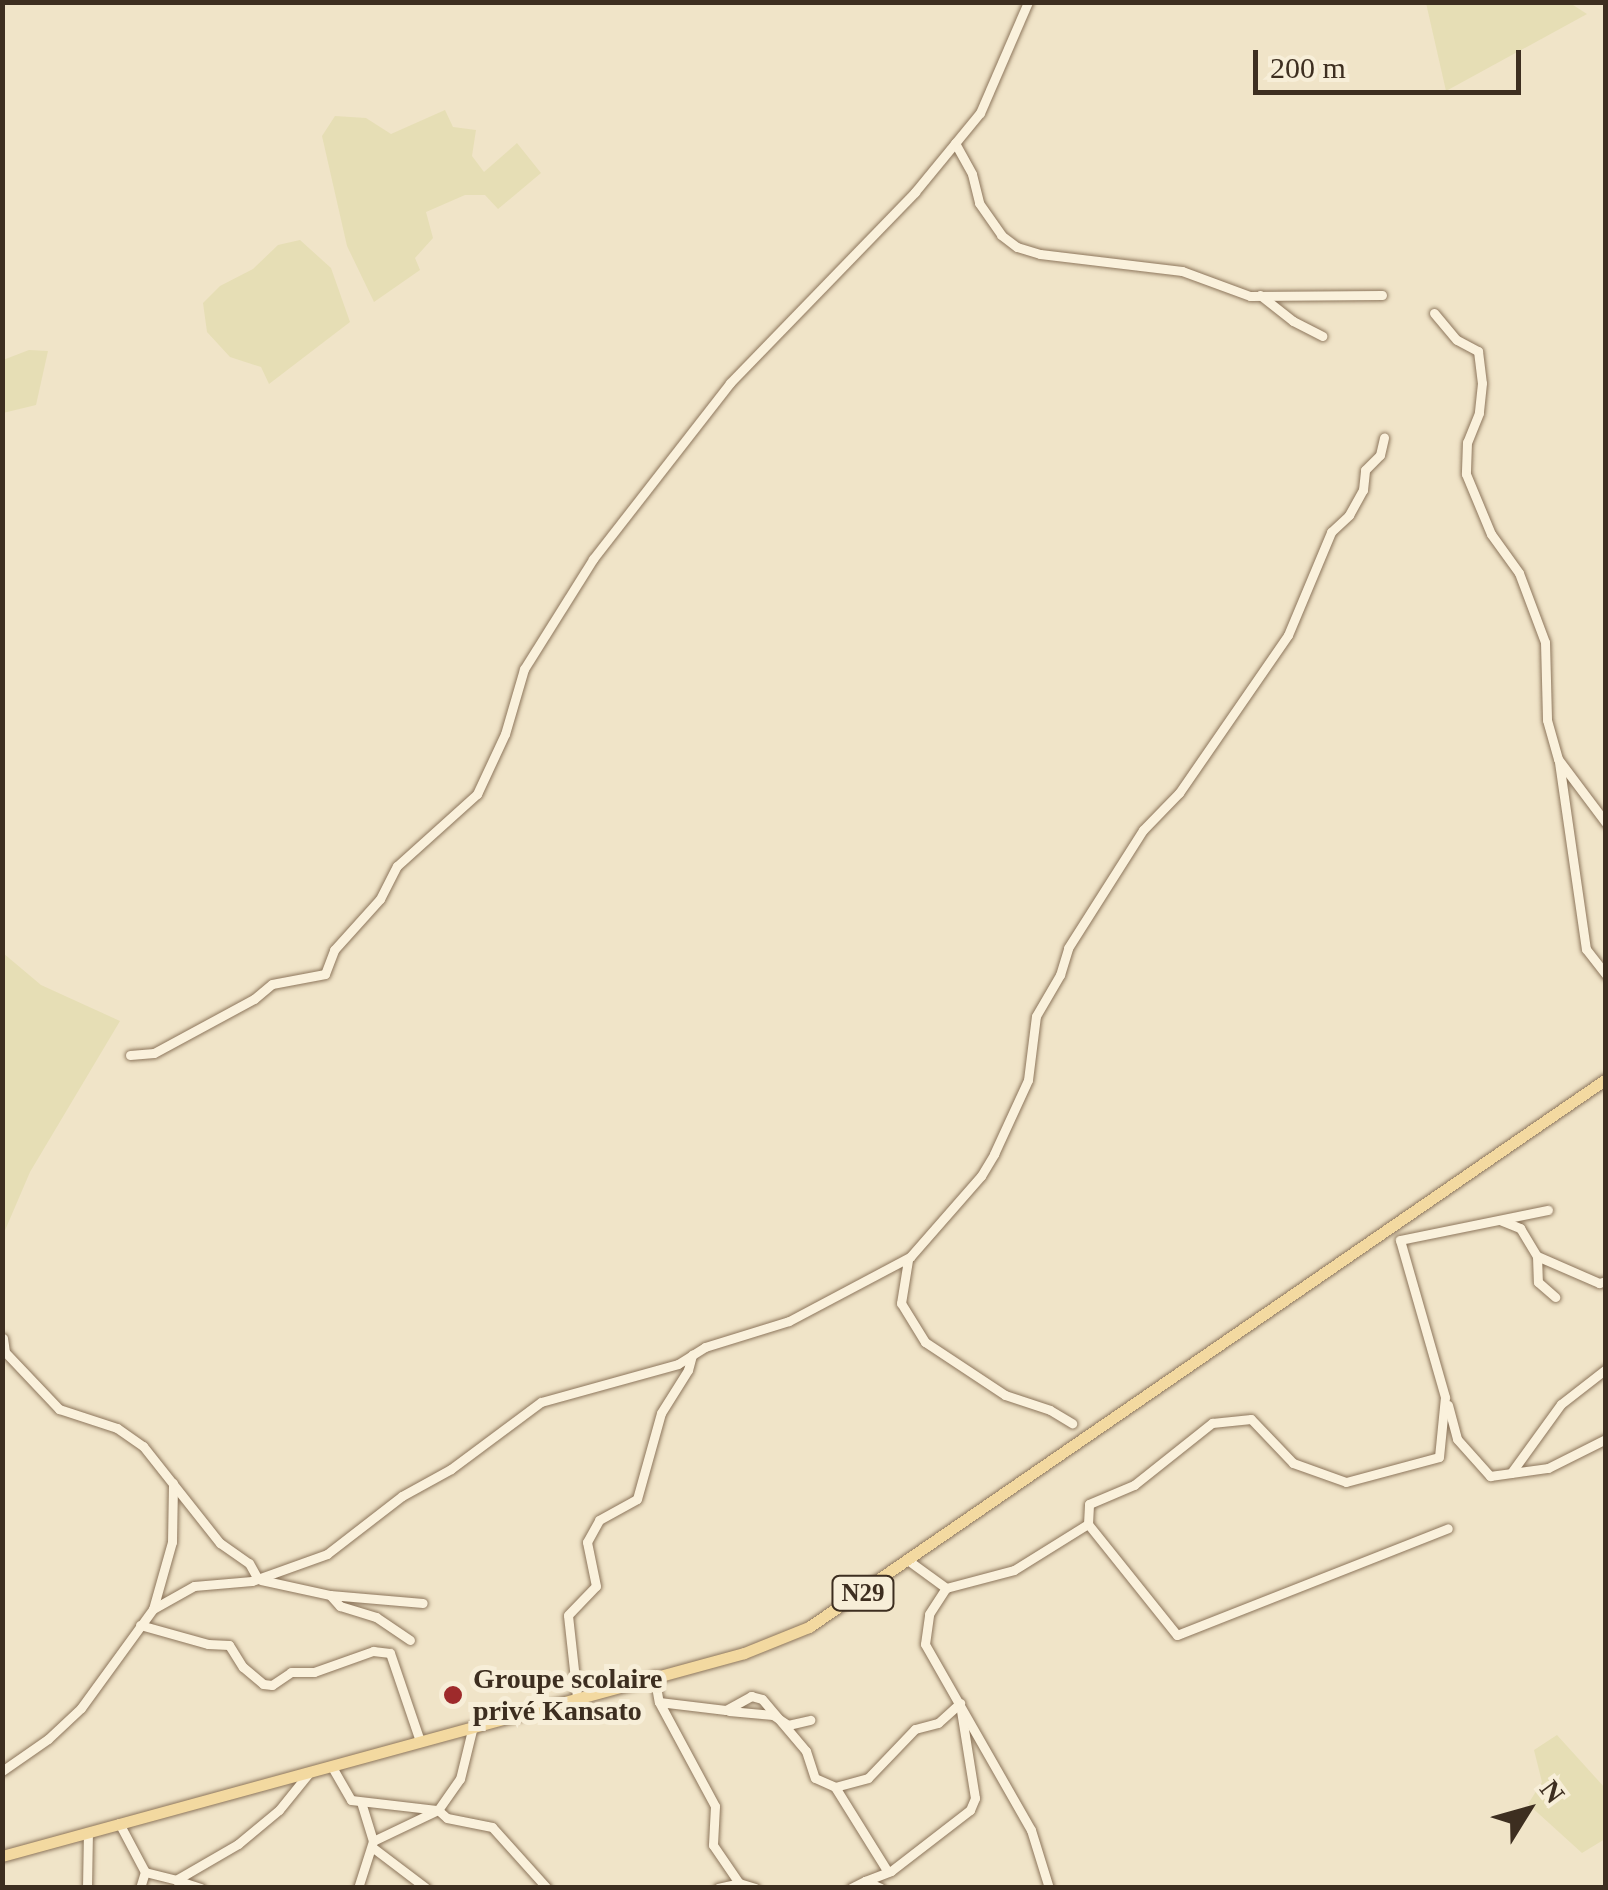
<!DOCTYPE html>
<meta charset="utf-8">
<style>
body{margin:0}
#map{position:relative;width:1608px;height:1890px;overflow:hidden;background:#f0e4c8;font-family:Georgia,serif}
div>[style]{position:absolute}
.farmland>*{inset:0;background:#e6deb5}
.roads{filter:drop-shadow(0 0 2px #8d765c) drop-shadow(0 0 2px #8d765c)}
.minor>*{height:9px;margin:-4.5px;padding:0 4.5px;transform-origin:4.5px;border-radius:4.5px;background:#faf1dc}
.major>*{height:11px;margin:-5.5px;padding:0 5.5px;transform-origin:5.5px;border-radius:5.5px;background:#f3d9a0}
.dots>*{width:28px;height:28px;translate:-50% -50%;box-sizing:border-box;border:5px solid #f7eed8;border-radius:50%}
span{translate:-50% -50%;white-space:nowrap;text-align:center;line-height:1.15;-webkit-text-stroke:10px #f7eed8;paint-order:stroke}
.shield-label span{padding:2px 8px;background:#f7eed8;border:2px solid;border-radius:8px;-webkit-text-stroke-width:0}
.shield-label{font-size:25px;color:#3d2e20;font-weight:700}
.poi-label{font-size:28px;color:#3d2e20;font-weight:700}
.left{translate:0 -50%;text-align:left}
.frame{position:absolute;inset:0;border:5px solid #3d2e20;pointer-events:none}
.north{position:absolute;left:1478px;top:1760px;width:100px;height:100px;-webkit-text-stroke:8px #f7eed8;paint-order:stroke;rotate:53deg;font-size:28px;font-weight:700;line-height:40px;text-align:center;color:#3d2e20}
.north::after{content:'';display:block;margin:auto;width:35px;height:45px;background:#3d2e20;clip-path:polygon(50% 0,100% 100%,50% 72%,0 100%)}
.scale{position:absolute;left:1253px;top:50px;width:268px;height:45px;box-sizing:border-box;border:5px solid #3d2e20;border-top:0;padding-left:12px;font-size:30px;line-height:35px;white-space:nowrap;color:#3d2e20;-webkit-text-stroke:8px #f7eed8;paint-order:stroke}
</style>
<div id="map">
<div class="farmland">
<div style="clip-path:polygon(1426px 3px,1570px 3px,1587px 14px,1446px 91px)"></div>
<div style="clip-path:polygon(445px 110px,453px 127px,476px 130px,472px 156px,484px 172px,517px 143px,541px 173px,498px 209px,485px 195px,465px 195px,426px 212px,433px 238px,415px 258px,420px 270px,374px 302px,347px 246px,322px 136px,335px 116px,366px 118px,391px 134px)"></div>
<div style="clip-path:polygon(300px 240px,331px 268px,350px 322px,269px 384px,261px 367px,230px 357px,207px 332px,203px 303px,220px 286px,253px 269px,278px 245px)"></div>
<div style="clip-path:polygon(29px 350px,48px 351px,36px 405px,3px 413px,3px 360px)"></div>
<div style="clip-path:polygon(3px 953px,41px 985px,120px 1021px,30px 1172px,3px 1235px)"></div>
<div style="clip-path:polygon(1557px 1735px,1605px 1788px,1605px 1839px,1582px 1853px,1528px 1804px,1542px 1782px,1534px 1750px)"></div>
</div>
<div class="roads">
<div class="minor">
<div style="left:955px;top:143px;width:35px;rotate:61deg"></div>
<div style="left:972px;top:174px;width:30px;rotate:76deg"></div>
<div style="left:979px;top:203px;width:39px;rotate:55deg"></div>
<div style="left:1001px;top:235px;width:20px;rotate:37deg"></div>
<div style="left:1017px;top:247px;width:24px;rotate:17deg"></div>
<div style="left:1040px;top:254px;width:143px;rotate:6.8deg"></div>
<div style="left:1182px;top:271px;width:72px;rotate:20.2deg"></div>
<div style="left:1250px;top:296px;width:132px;rotate:-0.4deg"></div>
<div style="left:1260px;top:295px;width:42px;rotate:38.2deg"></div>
<div style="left:1293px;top:321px;width:33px;rotate:27deg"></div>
<div style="left:1434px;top:313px;width:35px;rotate:50deg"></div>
<div style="left:1457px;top:340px;width:24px;rotate:28deg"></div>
<div style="left:1478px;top:351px;width:32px;rotate:83deg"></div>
<div style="left:1482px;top:383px;width:30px;rotate:96deg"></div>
<div style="left:1479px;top:413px;width:31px;rotate:112deg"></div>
<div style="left:1467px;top:442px;width:32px;rotate:92deg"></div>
<div style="left:1466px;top:474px;width:65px;rotate:67.4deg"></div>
<div style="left:1491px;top:534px;width:48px;rotate:54.3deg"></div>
<div style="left:1519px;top:573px;width:74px;rotate:69.4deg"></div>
<div style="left:1545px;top:642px;width:78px;rotate:88.5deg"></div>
<div style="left:1547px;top:720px;width:41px;rotate:74.2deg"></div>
<div style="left:1558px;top:759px;width:80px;rotate:53.1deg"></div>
<div style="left:1559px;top:762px;width:189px;rotate:81.8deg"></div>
<div style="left:1586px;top:949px;width:33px;rotate:52deg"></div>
<div style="left:130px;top:1055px;width:24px;rotate:-5deg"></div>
<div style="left:154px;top:1053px;width:114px;rotate:-28.4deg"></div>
<div style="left:254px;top:999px;width:23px;rotate:-40deg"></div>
<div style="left:272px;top:984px;width:54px;rotate:-10.7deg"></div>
<div style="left:325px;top:974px;width:26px;rotate:-69deg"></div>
<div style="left:334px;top:950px;width:69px;rotate:-48deg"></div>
<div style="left:380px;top:899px;width:37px;rotate:-63deg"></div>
<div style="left:397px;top:866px;width:108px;rotate:-42deg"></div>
<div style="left:477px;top:794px;width:66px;rotate:-65deg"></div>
<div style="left:505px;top:734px;width:68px;rotate:-73.7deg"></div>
<div style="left:524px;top:669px;width:130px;rotate:-57.9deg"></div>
<div style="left:593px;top:559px;width:223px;rotate:-52.1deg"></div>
<div style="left:730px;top:383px;width:266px;rotate:-45.9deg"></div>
<div style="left:915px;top:192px;width:102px;rotate:-50.6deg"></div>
<div style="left:980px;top:113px;width:121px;rotate:-66.6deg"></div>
<div style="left:1500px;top:1220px;width:22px;rotate:22deg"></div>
<div style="left:1520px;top:1228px;width:33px;rotate:59deg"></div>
<div style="left:1537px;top:1256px;width:26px;rotate:88deg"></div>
<div style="left:1538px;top:1282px;width:23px;rotate:41deg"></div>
<div style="left:1537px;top:1256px;width:68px;rotate:23.5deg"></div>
<div style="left:1599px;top:1283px;width:7px;rotate:-16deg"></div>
<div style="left:908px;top:1260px;width:44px;rotate:99.2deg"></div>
<div style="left:901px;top:1303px;width:46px;rotate:58.4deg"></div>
<div style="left:925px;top:1342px;width:96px;rotate:33.5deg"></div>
<div style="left:1005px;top:1395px;width:47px;rotate:18.4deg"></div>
<div style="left:1050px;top:1410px;width:26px;rotate:31deg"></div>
<div style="left:3px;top:1338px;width:14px;rotate:82deg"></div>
<div style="left:5px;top:1352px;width:79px;rotate:46.5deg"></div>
<div style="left:59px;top:1409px;width:61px;rotate:18.1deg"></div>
<div style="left:117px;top:1428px;width:32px;rotate:35deg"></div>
<div style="left:143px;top:1446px;width:124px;rotate:51.6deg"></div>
<div style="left:220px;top:1543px;width:35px;rotate:35deg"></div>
<div style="left:249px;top:1563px;width:18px;rotate:61deg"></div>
<div style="left:1448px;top:1405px;width:35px;rotate:75deg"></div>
<div style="left:1457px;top:1439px;width:50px;rotate:48.3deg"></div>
<div style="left:1490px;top:1476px;width:59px;rotate:-7.9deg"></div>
<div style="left:1548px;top:1468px;width:65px;rotate:-26.6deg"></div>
<div style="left:1511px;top:1473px;width:85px;rotate:-54.1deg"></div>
<div style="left:1561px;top:1404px;width:57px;rotate:-37.9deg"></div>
<div style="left:1088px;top:1524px;width:20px;rotate:-87deg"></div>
<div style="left:1089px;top:1504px;width:49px;rotate:-22.9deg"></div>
<div style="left:1134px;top:1485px;width:100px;rotate:-38.5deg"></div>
<div style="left:1212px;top:1423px;width:39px;rotate:-6deg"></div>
<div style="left:1251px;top:1419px;width:61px;rotate:46.3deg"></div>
<div style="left:1293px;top:1463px;width:56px;rotate:19.7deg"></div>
<div style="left:1346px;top:1482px;width:96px;rotate:-15deg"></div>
<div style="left:1439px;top:1457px;width:60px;rotate:-84.3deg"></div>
<div style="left:1445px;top:1397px;width:163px;rotate:-106deg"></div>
<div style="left:1400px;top:1240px;width:151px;rotate:-11.5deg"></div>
<div style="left:909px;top:1561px;width:46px;rotate:36.1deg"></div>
<div style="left:261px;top:1580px;width:71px;rotate:12.3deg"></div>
<div style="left:330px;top:1595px;width:93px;rotate:4.9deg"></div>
<div style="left:330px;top:1595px;width:15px;rotate:48deg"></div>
<div style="left:340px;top:1606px;width:38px;rotate:17deg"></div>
<div style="left:376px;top:1617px;width:41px;rotate:34.1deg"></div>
<div style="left:153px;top:1609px;width:47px;rotate:-29.3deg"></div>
<div style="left:194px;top:1586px;width:58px;rotate:-4.9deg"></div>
<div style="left:252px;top:1581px;width:80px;rotate:-19.8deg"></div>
<div style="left:327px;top:1554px;width:95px;rotate:-37.7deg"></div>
<div style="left:402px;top:1496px;width:56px;rotate:-28.9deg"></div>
<div style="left:451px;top:1469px;width:112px;rotate:-36.7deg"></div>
<div style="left:541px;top:1402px;width:142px;rotate:-15.5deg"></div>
<div style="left:678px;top:1364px;width:32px;rotate:-32deg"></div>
<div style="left:705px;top:1347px;width:88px;rotate:-17.2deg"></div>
<div style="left:789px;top:1321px;width:137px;rotate:-27.9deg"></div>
<div style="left:910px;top:1257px;width:108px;rotate:-48.8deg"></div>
<div style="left:981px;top:1176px;width:26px;rotate:-59deg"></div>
<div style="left:994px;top:1154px;width:81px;rotate:-65.3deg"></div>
<div style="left:1028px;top:1080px;width:64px;rotate:-82.9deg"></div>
<div style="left:1036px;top:1016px;width:48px;rotate:-59.7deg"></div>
<div style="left:1060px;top:975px;width:28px;rotate:-73deg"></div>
<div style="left:1068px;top:948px;width:140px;rotate:-57.6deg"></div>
<div style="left:1143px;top:830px;width:52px;rotate:-45.8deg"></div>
<div style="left:1179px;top:793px;width:192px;rotate:-55.4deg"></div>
<div style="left:1288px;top:635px;width:112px;rotate:-67.3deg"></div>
<div style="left:1331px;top:532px;width:25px;rotate:-43deg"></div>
<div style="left:1349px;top:515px;width:29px;rotate:-61deg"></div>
<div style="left:1363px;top:490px;width:20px;rotate:-84deg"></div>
<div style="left:1365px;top:470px;width:21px;rotate:-45deg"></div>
<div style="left:1380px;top:455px;width:18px;rotate:-77deg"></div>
<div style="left:140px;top:1625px;width:71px;rotate:15.6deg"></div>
<div style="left:208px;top:1644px;width:21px;rotate:3deg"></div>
<div style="left:229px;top:1645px;width:26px;rotate:58deg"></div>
<div style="left:243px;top:1667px;width:26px;rotate:40deg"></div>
<div style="left:263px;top:1684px;width:9px;rotate:6deg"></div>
<div style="left:272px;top:1685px;width:23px;rotate:-34deg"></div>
<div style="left:291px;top:1672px;width:23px"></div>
<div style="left:314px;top:1672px;width:63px;rotate:-19.6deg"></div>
<div style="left:373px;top:1651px;width:17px;rotate:7deg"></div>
<div style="left:390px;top:1653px;width:93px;rotate:71.2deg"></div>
<div style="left:654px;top:1675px;width:27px;rotate:80deg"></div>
<div style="left:659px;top:1702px;width:118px;rotate:61.7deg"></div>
<div style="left:715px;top:1806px;width:39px;rotate:93deg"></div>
<div style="left:713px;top:1845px;width:46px;rotate:55.6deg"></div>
<div style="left:739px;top:1883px;width:17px;rotate:17deg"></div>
<div style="left:577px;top:1697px;width:82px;rotate:-96.3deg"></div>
<div style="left:568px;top:1615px;width:40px;rotate:-46deg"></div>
<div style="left:596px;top:1586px;width:45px;rotate:-101.6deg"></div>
<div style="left:587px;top:1542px;width:25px;rotate:-61deg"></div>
<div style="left:599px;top:1520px;width:43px;rotate:-28.9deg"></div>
<div style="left:637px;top:1499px;width:89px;rotate:-74.4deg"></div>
<div style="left:661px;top:1413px;width:51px;rotate:-57.9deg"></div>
<div style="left:688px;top:1370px;width:16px;rotate:-75deg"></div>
<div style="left:659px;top:1702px;width:67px;rotate:6.8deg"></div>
<div style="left:726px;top:1710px;width:29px;rotate:-29deg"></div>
<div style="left:751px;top:1696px;width:11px;rotate:15deg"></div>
<div style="left:762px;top:1699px;width:68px;rotate:49.8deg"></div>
<div style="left:806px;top:1751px;width:28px;rotate:72deg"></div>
<div style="left:815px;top:1778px;width:22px;rotate:24deg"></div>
<div style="left:835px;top:1787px;width:100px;rotate:58.1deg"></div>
<div style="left:729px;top:1711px;width:44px;rotate:5.2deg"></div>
<div style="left:773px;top:1715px;width:18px;rotate:34deg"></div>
<div style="left:788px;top:1725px;width:23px;rotate:-13deg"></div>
<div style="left:332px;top:1767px;width:38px;rotate:60deg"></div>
<div style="left:351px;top:1800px;width:88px;rotate:6.6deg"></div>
<div style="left:438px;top:1810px;width:12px;rotate:42deg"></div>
<div style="left:447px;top:1818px;width:46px;rotate:11.3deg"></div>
<div style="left:492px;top:1827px;width:82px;rotate:48deg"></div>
<div style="left:2px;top:1771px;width:56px;rotate:-34.8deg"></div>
<div style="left:48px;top:1739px;width:45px;rotate:-43.2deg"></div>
<div style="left:81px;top:1708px;width:122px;rotate:-54deg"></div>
<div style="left:153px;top:1609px;width:70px;rotate:-74.2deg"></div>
<div style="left:172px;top:1542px;width:59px;rotate:-89deg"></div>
<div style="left:835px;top:1787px;width:34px;rotate:-15deg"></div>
<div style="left:868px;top:1778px;width:68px;rotate:-46.2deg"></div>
<div style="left:915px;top:1729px;width:24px;rotate:-15deg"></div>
<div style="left:938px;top:1723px;width:30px;rotate:-42deg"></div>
<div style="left:361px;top:1802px;width:41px;rotate:72.9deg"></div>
<div style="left:119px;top:1823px;width:55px;rotate:62deg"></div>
<div style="left:372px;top:1847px;width:68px;rotate:37.2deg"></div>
<div style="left:176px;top:1880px;width:26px;rotate:18deg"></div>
<div style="left:865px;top:1881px;width:28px;rotate:-21deg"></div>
<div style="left:891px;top:1871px;width:100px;rotate:-37.7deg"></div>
<div style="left:970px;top:1810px;width:13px;rotate:-67deg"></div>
<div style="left:975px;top:1798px;width:88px;rotate:-99.1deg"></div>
<div style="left:87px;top:1888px;width:55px;rotate:-89deg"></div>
<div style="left:140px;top:1888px;width:17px;rotate:-73deg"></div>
<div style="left:145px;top:1872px;width:32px;rotate:14deg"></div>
<div style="left:176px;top:1880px;width:72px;rotate:-30.1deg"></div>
<div style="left:238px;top:1844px;width:53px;rotate:-39.7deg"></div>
<div style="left:279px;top:1810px;width:48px;rotate:-51deg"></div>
<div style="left:358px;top:1888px;width:49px;rotate:-72.3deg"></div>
<div style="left:373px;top:1841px;width:72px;rotate:-25.5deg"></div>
<div style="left:438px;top:1810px;width:38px;rotate:-55deg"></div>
<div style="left:460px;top:1779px;width:50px;rotate:-76.2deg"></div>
<div style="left:718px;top:1888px;width:22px;rotate:-13deg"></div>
<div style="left:851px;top:1888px;width:16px;rotate:-27deg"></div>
<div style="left:865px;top:1881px;width:17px;rotate:24deg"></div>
<div style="left:1049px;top:1888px;width:61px;rotate:-107.2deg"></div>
<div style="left:1031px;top:1830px;width:214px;rotate:-119.7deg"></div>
<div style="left:925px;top:1644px;width:30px;rotate:-82deg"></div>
<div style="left:929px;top:1614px;width:31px;rotate:-57deg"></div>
<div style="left:946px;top:1588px;width:70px;rotate:-14.8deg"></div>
<div style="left:1014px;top:1570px;width:87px;rotate:-31.9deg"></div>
<div style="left:1088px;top:1524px;width:142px;rotate:51.3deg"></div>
<div style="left:1177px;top:1635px;width:291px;rotate:-21.5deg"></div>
</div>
<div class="major">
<div style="left:2px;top:1856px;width:769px;rotate:-15.3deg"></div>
<div style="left:744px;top:1653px;width:70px;rotate:-21.8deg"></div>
<div style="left:809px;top:1627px;width:967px;rotate:-34.51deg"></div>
</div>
</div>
<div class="dots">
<div style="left:453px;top:1695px;background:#9e2a2b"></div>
</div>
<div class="shield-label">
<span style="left:863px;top:1593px">N29</span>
</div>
<div class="poi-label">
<span class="left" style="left:473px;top:1695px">Groupe scolaire<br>privé Kansato</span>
</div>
<div class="frame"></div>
<div class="north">N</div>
<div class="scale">200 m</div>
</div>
